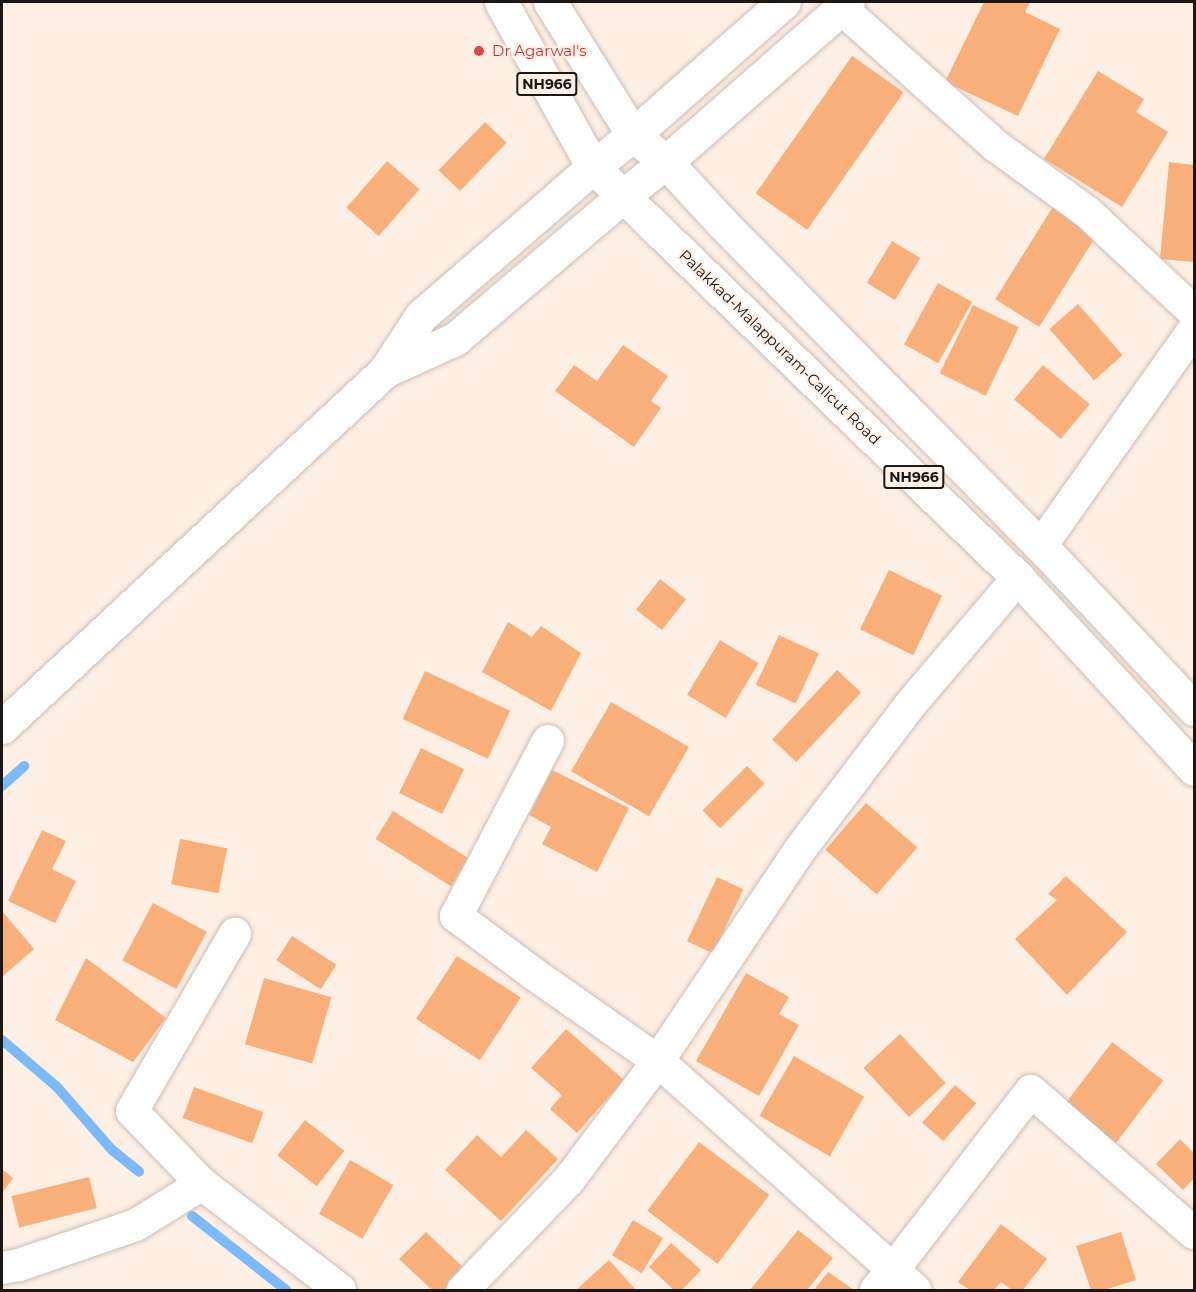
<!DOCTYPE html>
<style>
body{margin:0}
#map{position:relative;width:1196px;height:1292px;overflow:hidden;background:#feefe5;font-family:Montserrat,sans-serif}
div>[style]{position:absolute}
.stream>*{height:10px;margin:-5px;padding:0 5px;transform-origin:5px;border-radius:5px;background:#7bbaf8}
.building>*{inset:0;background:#f9af79;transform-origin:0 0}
.roads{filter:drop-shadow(0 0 2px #ccbeb4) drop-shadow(0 0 2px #ccbeb4)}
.minor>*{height:32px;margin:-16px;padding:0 16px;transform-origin:16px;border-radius:16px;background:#fff}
.secondary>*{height:33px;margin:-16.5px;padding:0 16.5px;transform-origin:16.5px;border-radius:16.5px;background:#fff}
.primary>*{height:33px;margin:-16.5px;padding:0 16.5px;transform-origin:16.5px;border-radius:16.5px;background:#fff}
.trunk>*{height:33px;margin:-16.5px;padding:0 16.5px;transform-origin:16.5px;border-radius:16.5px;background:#fff}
.dots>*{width:16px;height:16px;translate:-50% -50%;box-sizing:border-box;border:3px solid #feefe5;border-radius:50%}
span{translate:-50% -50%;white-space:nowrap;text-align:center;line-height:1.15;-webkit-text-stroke:4.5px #feefe5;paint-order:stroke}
.shield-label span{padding:2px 4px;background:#feefe5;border:2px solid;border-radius:4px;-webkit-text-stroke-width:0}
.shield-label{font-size:14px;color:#1c1714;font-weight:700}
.health-label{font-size:15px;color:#be3a42}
.left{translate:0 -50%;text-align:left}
.street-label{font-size:15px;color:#1c1714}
.frame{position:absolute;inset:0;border:3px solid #1c1714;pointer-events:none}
</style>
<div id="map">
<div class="stream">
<div style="left:2px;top:786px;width:30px;rotate:-42deg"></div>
<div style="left:2px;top:1040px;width:72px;rotate:40.5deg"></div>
<div style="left:57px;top:1087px;width:82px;rotate:48.9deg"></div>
<div style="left:111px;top:1149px;width:36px;rotate:39deg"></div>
<div style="left:192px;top:1216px;width:120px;rotate:38.2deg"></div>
</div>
<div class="building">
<div style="clip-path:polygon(984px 2px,1030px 2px,1025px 12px,1060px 29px,1018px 116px,945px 82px)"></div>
<div style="left:852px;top:56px;width:63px;height:168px;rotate:35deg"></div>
<div style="clip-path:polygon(1098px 71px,1144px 99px,1136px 112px,1168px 132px,1122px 207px,1044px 159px)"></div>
<div style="left:485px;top:122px;width:30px;height:67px;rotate:44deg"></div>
<div style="left:387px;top:161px;width:43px;height:62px;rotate:41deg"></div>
<div style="clip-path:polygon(1169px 162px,1194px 165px,1194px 262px,1160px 259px)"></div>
<div style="left:1054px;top:205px;width:52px;height:111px;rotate:32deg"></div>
<div style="left:892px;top:241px;width:33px;height:49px;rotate:31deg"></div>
<div style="left:938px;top:283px;width:39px;height:70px;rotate:29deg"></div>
<div style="left:1078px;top:304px;width:68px;height:38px;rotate:49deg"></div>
<div style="left:973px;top:305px;width:51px;height:76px;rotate:26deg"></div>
<div style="clip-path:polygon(623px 345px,668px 376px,651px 401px,661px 408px,634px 447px,555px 391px,574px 365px,597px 381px)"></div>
<div style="left:1043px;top:365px;width:61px;height:45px;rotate:40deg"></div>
<div style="left:889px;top:570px;width:59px;height:66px;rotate:26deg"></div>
<div style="left:660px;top:579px;width:33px;height:39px;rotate:38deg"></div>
<div style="clip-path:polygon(508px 622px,532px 637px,541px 626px,581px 653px,551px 711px,482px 672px)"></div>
<div style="left:779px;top:635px;width:44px;height:55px;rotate:25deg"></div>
<div style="left:720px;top:640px;width:45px;height:64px;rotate:31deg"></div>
<div style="left:837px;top:670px;width:33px;height:95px;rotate:43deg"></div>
<div style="left:425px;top:671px;width:94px;height:53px;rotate:25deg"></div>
<div style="left:611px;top:702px;width:90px;height:80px;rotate:30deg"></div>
<div style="left:421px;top:748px;width:48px;height:50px;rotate:26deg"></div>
<div style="left:747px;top:766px;width:25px;height:63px;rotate:45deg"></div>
<div style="clip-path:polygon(552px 770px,629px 808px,597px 872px,542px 844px,551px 827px,529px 815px)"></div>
<div style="left:866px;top:803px;width:68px;height:62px;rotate:41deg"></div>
<div style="left:393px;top:811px;width:89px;height:33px;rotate:32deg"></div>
<div style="clip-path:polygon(42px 830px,66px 841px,52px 869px,76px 881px,55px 923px,8px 901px)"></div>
<div style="left:180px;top:839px;width:48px;height:46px;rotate:11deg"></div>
<div style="clip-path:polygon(1066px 876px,1127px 932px,1067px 995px,1015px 939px,1057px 900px,1048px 894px)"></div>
<div style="left:717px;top:877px;width:29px;height:71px;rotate:25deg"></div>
<div style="left:153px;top:903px;width:61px;height:65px;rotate:28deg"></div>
<div style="clip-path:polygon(2px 911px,34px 949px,2px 977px)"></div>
<div style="left:292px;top:936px;width:53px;height:29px;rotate:33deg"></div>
<div style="left:457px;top:956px;width:76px;height:75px;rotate:33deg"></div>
<div style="clip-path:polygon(86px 958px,166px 1018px,133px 1062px,55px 1020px)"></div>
<div style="clip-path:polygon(746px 973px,789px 997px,779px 1014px,799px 1025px,759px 1096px,696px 1061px)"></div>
<div style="left:264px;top:978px;width:70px;height:69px;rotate:16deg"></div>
<div style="clip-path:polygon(566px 1029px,624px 1080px,577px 1133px,550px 1109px,562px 1095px,531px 1068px)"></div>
<div style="left:900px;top:1034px;width:67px;height:50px;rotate:47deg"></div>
<div style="left:1112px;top:1042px;width:64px;height:79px;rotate:37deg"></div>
<div style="left:794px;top:1056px;width:81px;height:69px;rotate:30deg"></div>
<div style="left:955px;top:1085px;width:28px;height:50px;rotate:41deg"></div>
<div style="left:194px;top:1087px;width:74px;height:33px;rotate:20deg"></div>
<div style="left:305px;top:1120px;width:50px;height:45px;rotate:38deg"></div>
<div style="clip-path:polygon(526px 1130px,558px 1159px,501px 1221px,445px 1170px,477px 1135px,501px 1157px)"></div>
<div style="clip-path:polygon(1180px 1139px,1194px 1153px,1194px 1178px,1183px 1190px,1156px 1164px)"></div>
<div style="left:699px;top:1142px;width:88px;height:86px;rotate:37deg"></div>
<div style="left:350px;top:1160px;width:50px;height:62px;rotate:30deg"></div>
<div style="clip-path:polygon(2px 1169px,13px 1178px,2px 1193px)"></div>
<div style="left:89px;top:1177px;width:32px;height:80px;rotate:76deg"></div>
<div style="left:633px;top:1220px;width:35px;height:41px;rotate:31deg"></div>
<div style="clip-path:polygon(1001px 1224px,1047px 1259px,1023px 1290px,1012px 1290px,1001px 1282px,994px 1290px,970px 1290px,958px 1282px)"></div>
<div style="clip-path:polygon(798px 1230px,833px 1258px,807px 1290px,750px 1290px)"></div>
<div style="clip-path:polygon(426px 1232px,465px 1269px,444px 1290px,432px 1290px,399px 1259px)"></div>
<div style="clip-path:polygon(1121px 1232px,1136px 1280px,1104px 1290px,1091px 1290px,1076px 1246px)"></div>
<div style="clip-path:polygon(671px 1243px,701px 1270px,682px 1290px,674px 1290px,649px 1267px)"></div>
<div style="clip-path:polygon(609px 1260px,636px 1290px,576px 1290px)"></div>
<div style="clip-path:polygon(828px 1272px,854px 1290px,814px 1290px)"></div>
</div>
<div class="roads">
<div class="minor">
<div style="left:841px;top:8px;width:208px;rotate:41.7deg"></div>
<div style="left:996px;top:146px;width:112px;rotate:36deg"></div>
<div style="left:1087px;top:212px;width:146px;rotate:43.1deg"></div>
<div style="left:1041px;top:546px;width:266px;rotate:-54.8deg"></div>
<div style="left:548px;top:741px;width:198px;rotate:117.7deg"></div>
<div style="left:456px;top:916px;width:97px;rotate:36.6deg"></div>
<div style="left:534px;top:974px;width:151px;rotate:35.1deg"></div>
<div style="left:658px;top:1061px;width:314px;rotate:41.6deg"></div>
<div style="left:893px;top:1270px;width:226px;rotate:-52.4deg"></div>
<div style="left:1031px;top:1091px;width:216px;rotate:41.1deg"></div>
<div style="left:202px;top:1184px;width:101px;rotate:-133.8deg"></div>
<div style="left:132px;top:1111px;width:205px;rotate:-59.8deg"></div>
<div style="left:2px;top:1268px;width:17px;rotate:-10deg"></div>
<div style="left:19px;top:1265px;width:124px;rotate:-18.9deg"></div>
<div style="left:136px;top:1225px;width:78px;rotate:-31.8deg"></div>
<div style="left:202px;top:1184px;width:174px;rotate:37.5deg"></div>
<div style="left:463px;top:1290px;width:151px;rotate:-46.1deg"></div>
<div style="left:568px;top:1181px;width:150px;rotate:-53.1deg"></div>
<div style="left:658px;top:1061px;width:258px;rotate:-56.1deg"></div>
<div style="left:802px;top:847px;width:178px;rotate:-52.7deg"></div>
<div style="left:910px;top:705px;width:167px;rotate:-49.6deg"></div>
<div style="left:876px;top:1290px;width:26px;rotate:-50deg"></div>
<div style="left:893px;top:1270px;width:30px;rotate:42deg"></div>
</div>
<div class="secondary">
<div style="left:385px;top:371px;width:77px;rotate:-24.6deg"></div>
<div style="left:455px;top:339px;width:222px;rotate:-40.4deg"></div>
<div style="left:2px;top:727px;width:523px;rotate:-42.91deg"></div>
<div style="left:385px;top:371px;width:66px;rotate:-56.8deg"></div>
<div style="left:421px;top:316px;width:228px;rotate:-40.9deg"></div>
</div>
<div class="primary">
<div style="left:593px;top:167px;width:51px;rotate:-38.7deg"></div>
<div style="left:633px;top:135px;width:201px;rotate:-41.4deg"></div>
<div style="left:624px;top:195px;width:53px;rotate:-38.2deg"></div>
<div style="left:666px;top:162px;width:242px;rotate:-41.3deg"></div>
</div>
<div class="trunk">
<div style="left:501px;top:2px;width:189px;rotate:60.9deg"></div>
<div style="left:593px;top:167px;width:591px;rotate:44.04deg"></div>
<div style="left:1018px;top:578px;width:260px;rotate:47.3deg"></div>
<div style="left:550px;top:2px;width:157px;rotate:58deg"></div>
<div style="left:633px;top:135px;width:43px;rotate:39.3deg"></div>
<div style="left:666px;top:162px;width:83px;rotate:47.4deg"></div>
<div style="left:722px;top:223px;width:454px;rotate:45.4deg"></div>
<div style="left:1041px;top:546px;width:224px;rotate:46.8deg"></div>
</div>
</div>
<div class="dots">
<div style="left:479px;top:51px;background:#e0444e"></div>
</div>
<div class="shield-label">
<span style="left:547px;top:84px">NH966</span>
<span style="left:914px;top:477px">NH966</span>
</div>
<div class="health-label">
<span class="left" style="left:492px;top:51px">Dr Agarwal's</span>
</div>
<div class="street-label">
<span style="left:780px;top:347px;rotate:44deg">Palakkad-Malappuram-Calicut Road</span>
</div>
<div class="frame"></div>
</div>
